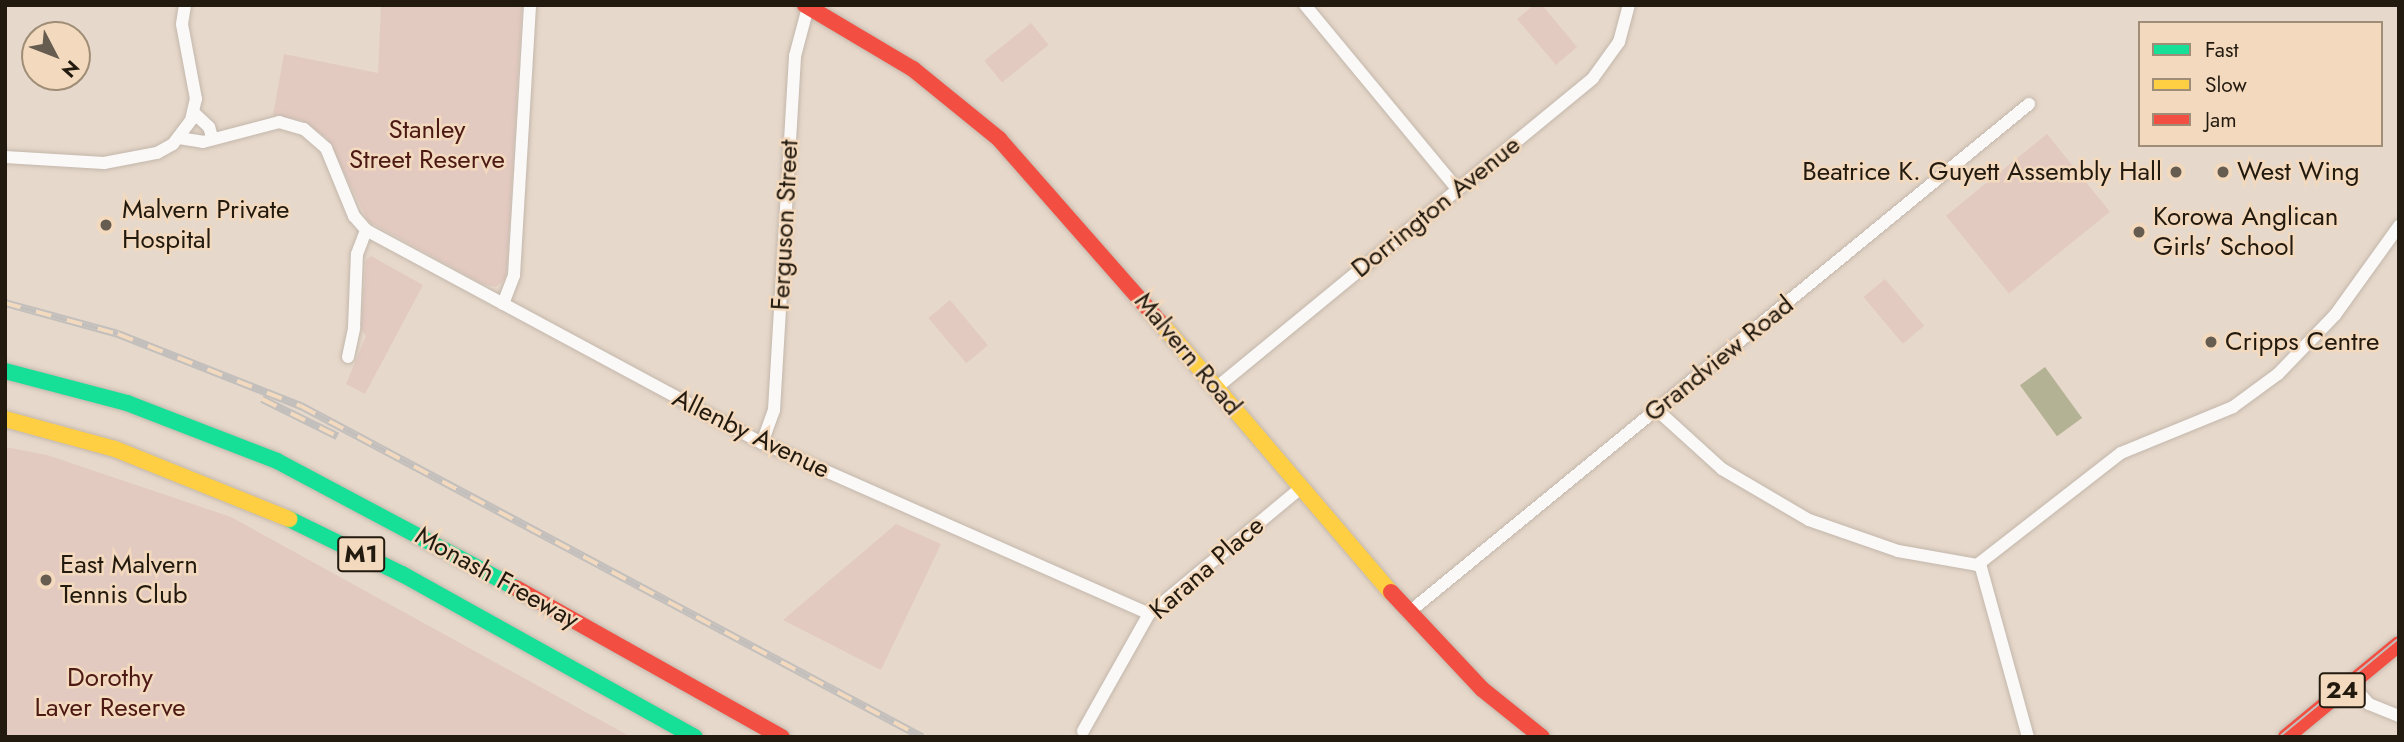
<!DOCTYPE html>
<style>
body{margin:0}
#map{position:relative;width:2404px;height:742px;overflow:hidden;background:#e6d8ca;font-family:Jost,sans-serif}
div>[style]{position:absolute}
.green>*{inset:0;background:#e3cac1;transform-origin:0 0}
.water>*{inset:0;background:#b4b295;transform-origin:0 0}
.roads{filter:drop-shadow(0 0 2px #c3b7ac) drop-shadow(0 0 2px #c3b7ac)}
.street>*{height:12px;margin:-6px;padding:0 6px;transform-origin:6px;border-radius:6px;background:#fbf9f7}
.fast>*{height:16px;margin:-8px;padding:0 8px;transform-origin:8px;border-radius:8px;background:#16e098}
.slow>*{height:16px;margin:-8px;padding:0 8px;transform-origin:8px;border-radius:8px;background:#ffcf43}
.jam>*{height:16px;margin:-8px;padding:0 8px;transform-origin:8px;border-radius:8px;background:#f24e42}
.tram>*{height:2px;margin:-1px;padding:0 1px;transform-origin:1px;border-radius:1px;background:#c3bfbc}
.rail>*{height:8px;margin-top:-4px;transform-origin:0;background:repeating-linear-gradient(90deg,#f3d9bd 0 16px,#c3bfbc 0 32px);box-sizing:border-box;border-block:2px solid #c3bfbc}
.dots>*{width:19px;height:19px;translate:-50% -50%;box-sizing:border-box;border:4px solid #f3d9bd;border-radius:50%}
span{translate:-50% -50%;white-space:nowrap;text-align:center;line-height:1.15;-webkit-text-stroke:5px #f3d9bd;paint-order:stroke}
.shield-label span{padding:2px 5px;background:#f3d9bd;border:2px solid;border-radius:5px;-webkit-text-stroke-width:0}
.shield-label{font-size:24px;color:#231a0f;font-weight:700}
.park-label{font-size:26px;color:#4d1915}
.poi-label{font-size:26px;color:#231a0f}
.right{translate:-100% -50%;text-align:right}
.left{translate:0 -50%;text-align:left}
.street-label{font-size:26px;color:#231a0f}
.frame{position:absolute;inset:0;border:7px solid #231a0f;pointer-events:none}
.legend{position:absolute;left:2138px;top:21px;width:245px;height:126px;box-sizing:border-box;background:#f3d9bd;border:2px solid #a08d77;margin:0;padding:9px 12px;list-style:none;font-size:21px;color:#231a0f}
.legend li{display:flex;align-items:center;gap:14px;height:35px}
.legend b{width:35px;border:2px solid #a08d77}
.north{position:absolute;left:21px;top:21px;width:70px;height:70px;box-sizing:border-box;background:#f3d9bd;border:2px solid #a08d77;border-radius:50%;rotate:132deg;font-size:19px;font-weight:700;line-height:28px;text-align:center;color:#231a0f}
.north::after{content:'';display:block;margin:auto;width:24px;height:32px;background:#675c50;clip-path:polygon(50% 0,100% 100%,50% 72%,0 100%)}
</style>
<div id="map">
<div class="green">
<div style="clip-path:polygon(381px 5px,522px 5px,507px 268px,505px 279px,496px 287px,483px 284px,368px 221px,327px 138px,301px 120px,273px 115px,284px 54px,378px 73px)"></div>
<div style="clip-path:polygon(1534px 5px,1542px 5px,1577px 47px,1556px 65px,1517px 19px)"></div>
<div style="left:1031px;top:23px;width:28px;height:60px;rotate:51deg"></div>
<div style="left:2047px;top:134px;width:100px;height:130px;rotate:51deg"></div>
<div style="clip-path:polygon(371px 256px,423px 285px,365px 394px,346px 384px,366px 336px,361px 329px,366px 260px)"></div>
<div style="left:1885px;top:279px;width:61px;height:28px;rotate:50deg"></div>
<div style="left:950px;top:300px;width:59px;height:28px;rotate:50deg"></div>
<div style="clip-path:polygon(5px 447px,47px 455px,231px 517px,631px 737px,5px 737px)"></div>
<div style="clip-path:polygon(896px 524px,941px 544px,881px 670px,783px 620px)"></div>
</div>
<div class="water">
<div style="left:2045px;top:367px;width:63px;height:31px;rotate:54deg"></div>
</div>
<div class="roads">
<div class="street">
<div style="left:1305px;top:5px;width:239px;rotate:50.4deg"></div>
<div style="left:194px;top:113px;width:21px;rotate:43deg"></div>
<div style="left:209px;top:127px;width:10px;rotate:73deg"></div>
<div style="left:179px;top:138px;width:24px;rotate:9deg"></div>
<div style="left:203px;top:142px;width:79px;rotate:-14.7deg"></div>
<div style="left:279px;top:122px;width:26px;rotate:16deg"></div>
<div style="left:304px;top:129px;width:29px;rotate:41deg"></div>
<div style="left:326px;top:148px;width:74px;rotate:67.6deg"></div>
<div style="left:354px;top:216px;width:18px;rotate:49deg"></div>
<div style="left:366px;top:230px;width:450px;rotate:28.3deg"></div>
<div style="left:762px;top:443px;width:423px;rotate:23.8deg"></div>
<div style="left:5px;top:157px;width:99px;rotate:3.5deg"></div>
<div style="left:104px;top:163px;width:54px;rotate:-10.7deg"></div>
<div style="left:157px;top:153px;width:18px;rotate:-29deg"></div>
<div style="left:173px;top:144px;width:30px;rotate:-53deg"></div>
<div style="left:191px;top:120px;width:22px;rotate:-77deg"></div>
<div style="left:196px;top:99px;width:76px;rotate:-100.6deg"></div>
<div style="left:182px;top:24px;width:19px;rotate:-81deg"></div>
<div style="left:503px;top:304px;width:31px;rotate:-69deg"></div>
<div style="left:514px;top:275px;width:270px;rotate:-86.6deg"></div>
<div style="left:348px;top:357px;width:30px;rotate:-78deg"></div>
<div style="left:354px;top:328px;width:74px;rotate:-87.7deg"></div>
<div style="left:357px;top:254px;width:26px;rotate:-69deg"></div>
<div style="left:1216px;top:388px;width:488px;rotate:-39.4deg"></div>
<div style="left:1593px;top:78px;width:44px;rotate:-54.2deg"></div>
<div style="left:1619px;top:42px;width:38px;rotate:-75deg"></div>
<div style="left:1657px;top:410px;width:88px;rotate:42.2deg"></div>
<div style="left:1722px;top:469px;width:101px;rotate:30.4deg"></div>
<div style="left:1809px;top:520px;width:94px;rotate:19.2deg"></div>
<div style="left:1898px;top:551px;width:80px;rotate:10deg"></div>
<div style="left:1977px;top:565px;width:182px;rotate:-37.9deg"></div>
<div style="left:2121px;top:453px;width:121px;rotate:-22.3deg"></div>
<div style="left:2233px;top:407px;width:56px;rotate:-36.3deg"></div>
<div style="left:2278px;top:374px;width:82px;rotate:-46deg"></div>
<div style="left:2335px;top:315px;width:110px;rotate:-54.3deg"></div>
<div style="left:762px;top:443px;width:35px;rotate:-70deg"></div>
<div style="left:774px;top:410px;width:355px;rotate:-86.6deg"></div>
<div style="left:795px;top:56px;width:51px;rotate:-75.1deg"></div>
<div style="left:1980px;top:564px;width:180px;rotate:74.5deg"></div>
<div style="left:1408px;top:613px;width:803px;rotate:-39.34deg"></div>
<div style="left:2351px;top:684px;width:27px;rotate:48deg"></div>
<div style="left:2369px;top:704px;width:32px;rotate:22deg"></div>
<div style="left:1083px;top:731px;width:134px;rotate:-60.6deg"></div>
<div style="left:1149px;top:614px;width:197px;rotate:-39.7deg"></div>
</div>
<div class="fast">
<div style="left:5px;top:371px;width:126px;rotate:14.7deg"></div>
<div style="left:127px;top:403px;width:161px;rotate:21.1deg"></div>
<div style="left:277px;top:461px;width:271px;rotate:28deg"></div>
<div style="left:289px;top:519px;width:126px;rotate:26deg"></div>
<div style="left:402px;top:574px;width:335px;rotate:29.1deg"></div>
</div>
<div class="slow">
<div style="left:1160px;top:322px;width:355px;rotate:49.5deg"></div>
<div style="left:5px;top:419px;width:114px;rotate:15.3deg"></div>
<div style="left:115px;top:449px;width:188px;rotate:21.9deg"></div>
</div>
<div class="jam">
<div style="left:805px;top:5px;width:126px;rotate:30.7deg"></div>
<div style="left:913px;top:69px;width:111px;rotate:39.1deg"></div>
<div style="left:999px;top:139px;width:244px;rotate:48.7deg"></div>
<div style="left:516px;top:588px;width:305px;rotate:29.3deg"></div>
<div style="left:1391px;top:592px;width:133px;rotate:46.8deg"></div>
<div style="left:1482px;top:689px;width:77px;rotate:38.7deg"></div>
<div style="left:2286px;top:737px;width:146px;rotate:-39.5deg"></div>
</div>
</div>
<div class="tram">
<div style="left:2279px;top:737px;width:156px;rotate:-39.5deg"></div>
</div>
<div class="rail">
<div style="left:5px;top:303px;width:117px;rotate:15.3deg"></div>
<div style="left:118px;top:334px;width:197px;rotate:21.5deg"></div>
<div style="left:301px;top:406px;width:704px;rotate:28.06deg"></div>
<div style="left:262px;top:399px;width:84px;rotate:26.3deg"></div>
</div>
<div class="dots">
<div style="left:2176px;top:172px;background:#675c50"></div>
<div style="left:2223px;top:172px;background:#675c50"></div>
<div style="left:106px;top:225px;background:#675c50"></div>
<div style="left:2139px;top:232px;background:#675c50"></div>
<div style="left:2211px;top:342px;background:#675c50"></div>
<div style="left:46px;top:580px;background:#675c50"></div>
</div>
<div class="shield-label">
<span style="left:361px;top:554px">M1</span>
<span style="left:2342px;top:690px">24</span>
</div>
<div class="park-label">
<span style="left:427px;top:145px">Stanley<br>Street Reserve</span>
<span style="left:110px;top:693px">Dorothy<br>Laver Reserve</span>
</div>
<div class="poi-label">
<span class="right" style="left:2162px;top:172px">Beatrice K. Guyett Assembly Hall</span>
<span class="left" style="left:2237px;top:172px">West Wing</span>
<span class="left" style="left:122px;top:225px">Malvern Private<br>Hospital</span>
<span class="left" style="left:2153px;top:232px">Korowa Anglican<br>Girls' School</span>
<span class="left" style="left:2225px;top:342px">Cripps Centre</span>
<span class="left" style="left:60px;top:580px">East Malvern<br>Tennis Club</span>
</div>
<div class="street-label">
<span style="left:1436px;top:207px;rotate:-39deg">Dorrington Avenue</span>
<span style="left:785px;top:225px;rotate:-87deg">Ferguson Street</span>
<span style="left:1188px;top:354px;rotate:50deg">Malvern Road</span>
<span style="left:1719px;top:359px;rotate:-39deg">Grandview Road</span>
<span style="left:751px;top:434px;rotate:26deg">Allenby Avenue</span>
<span style="left:1207px;top:568px;rotate:-41deg">Karana Place</span>
<span style="left:497px;top:578px;rotate:29deg">Monash Freeway</span>
</div>
<div class="frame"></div>
<ul class="legend">
<li><b style="height:9px;background:#16e098"></b>Fast</li>
<li><b style="height:9px;background:#ffcf43"></b>Slow</li>
<li><b style="height:9px;background:#f24e42"></b>Jam</li>
</ul>
<div class="north">N</div>
</div>
